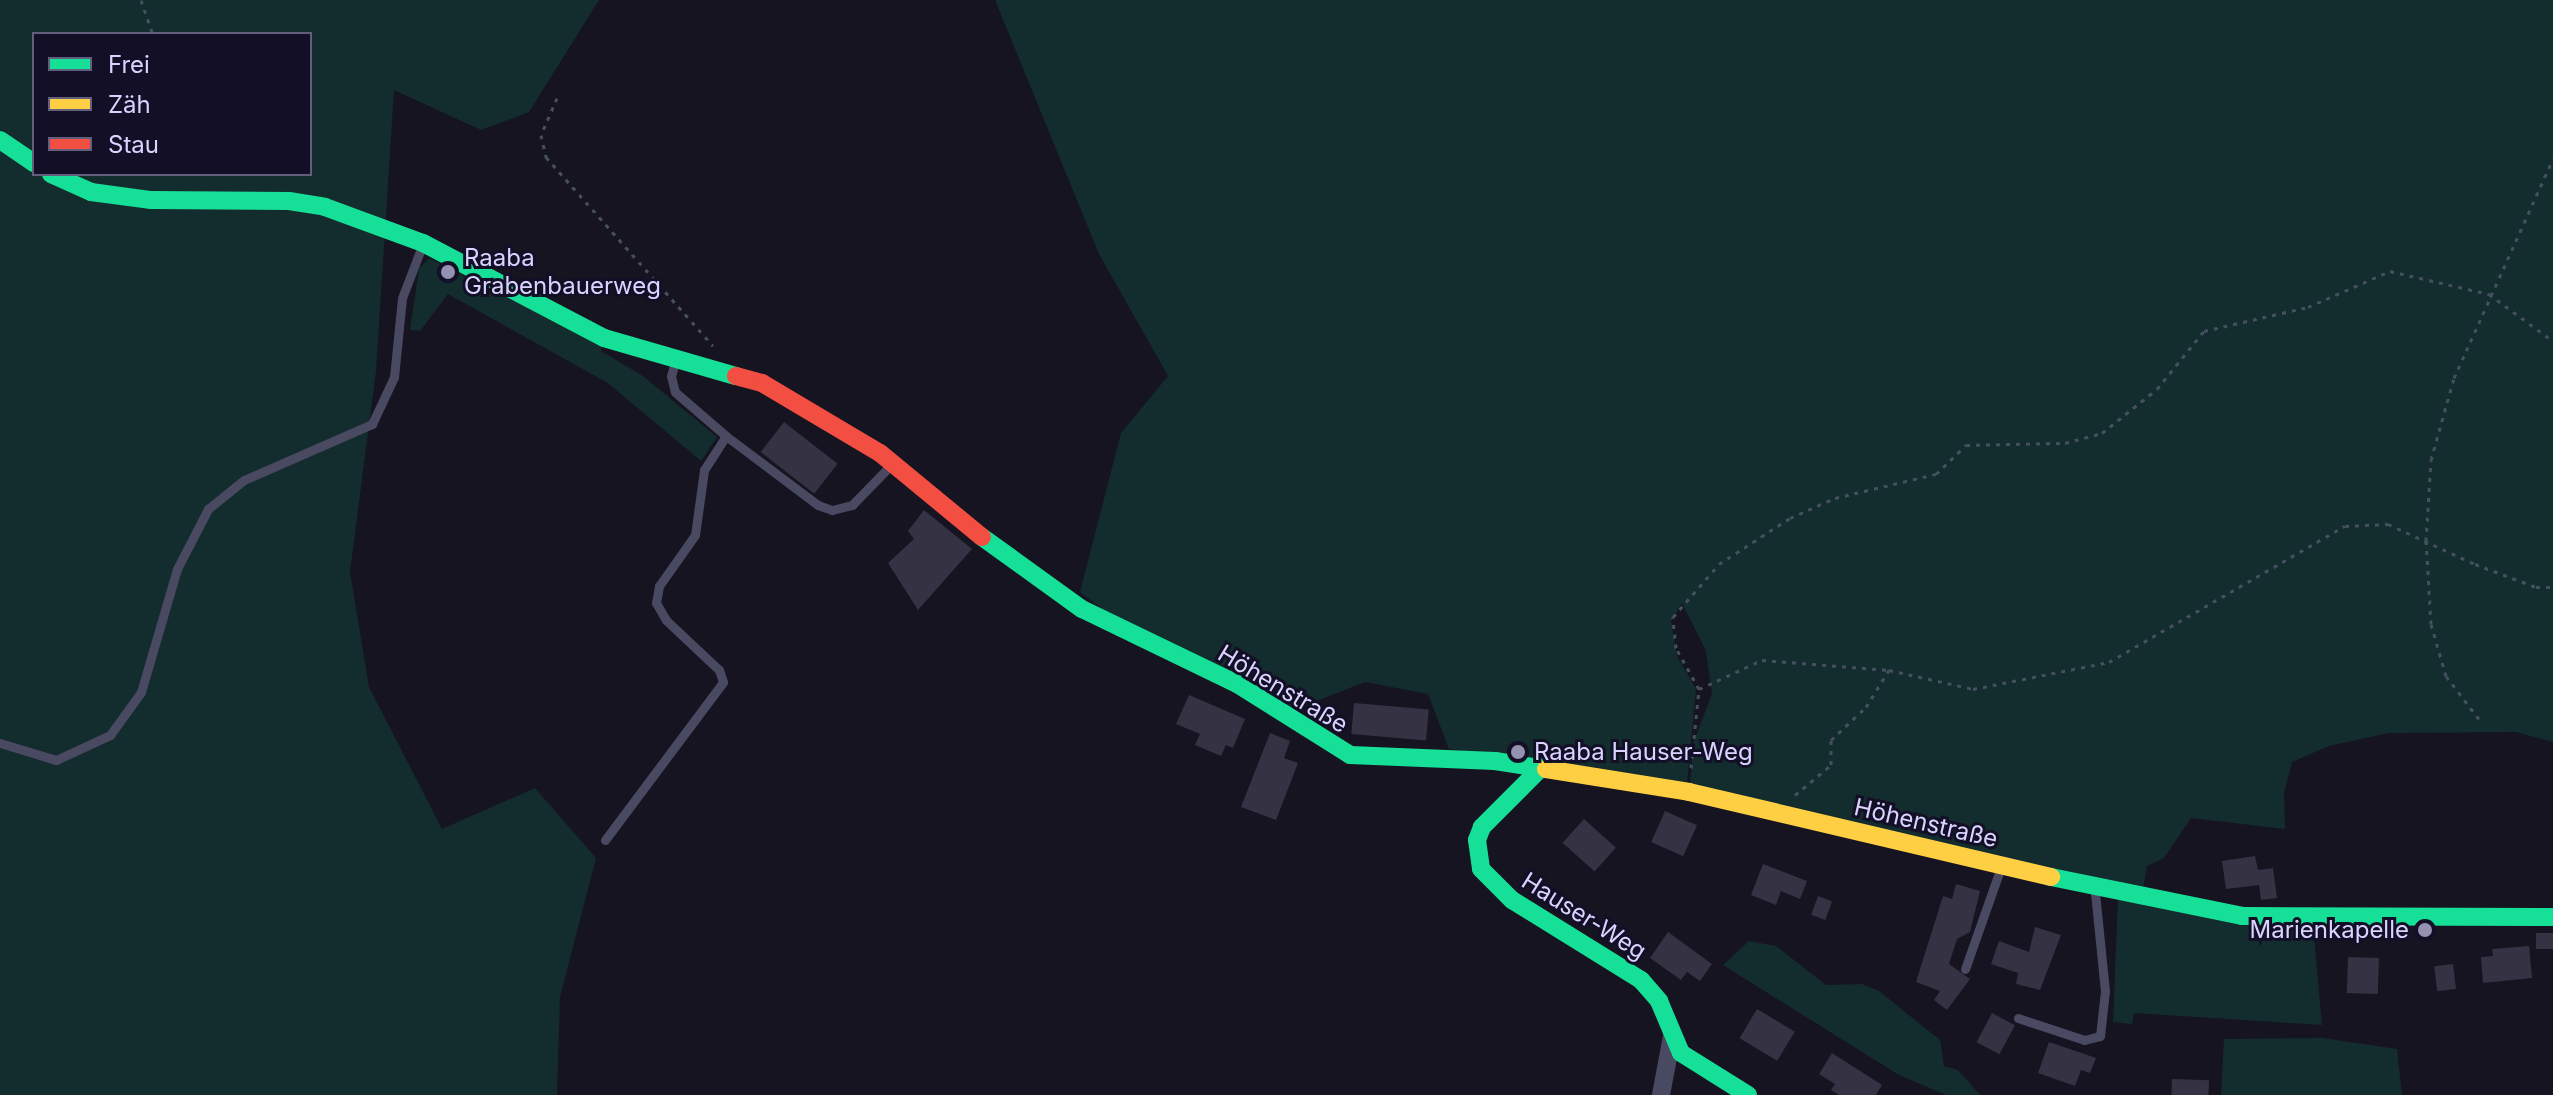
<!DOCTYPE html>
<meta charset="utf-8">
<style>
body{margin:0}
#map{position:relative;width:2553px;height:1095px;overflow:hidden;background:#161421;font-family:Inter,sans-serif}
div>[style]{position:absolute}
.green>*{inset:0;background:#132c2d}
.building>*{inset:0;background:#343243;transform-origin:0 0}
.path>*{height:3px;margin-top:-1.5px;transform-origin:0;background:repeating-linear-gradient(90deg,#44505f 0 4px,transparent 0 10px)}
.lane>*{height:9px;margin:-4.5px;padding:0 4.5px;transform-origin:4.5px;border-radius:4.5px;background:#4a4962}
.street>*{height:18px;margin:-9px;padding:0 9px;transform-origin:9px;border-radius:9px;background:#4a4962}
.fast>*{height:18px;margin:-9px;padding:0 9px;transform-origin:9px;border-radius:9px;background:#16e098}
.slow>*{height:18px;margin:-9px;padding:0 9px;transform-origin:9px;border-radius:9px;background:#ffcf43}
.jam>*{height:18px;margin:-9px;padding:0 9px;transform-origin:9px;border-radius:9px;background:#f24e42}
.dots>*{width:22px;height:22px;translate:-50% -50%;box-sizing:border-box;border:4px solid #130f26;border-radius:50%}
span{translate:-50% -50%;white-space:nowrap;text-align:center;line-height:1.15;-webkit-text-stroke:6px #130f26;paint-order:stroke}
.poi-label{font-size:24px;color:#d9d4ff}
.left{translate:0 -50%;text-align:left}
.right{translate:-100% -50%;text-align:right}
.street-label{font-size:24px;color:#d9d4ff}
.legend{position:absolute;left:32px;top:32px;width:280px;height:144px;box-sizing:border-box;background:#130f26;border:2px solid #625e7d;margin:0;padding:10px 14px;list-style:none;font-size:24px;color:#d9d4ff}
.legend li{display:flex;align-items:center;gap:16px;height:40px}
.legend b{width:40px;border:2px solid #625e7d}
</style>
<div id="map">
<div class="green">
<div style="clip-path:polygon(evenodd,0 0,599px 0,529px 112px,481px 130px,394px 90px,376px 371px,350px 572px,369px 687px,442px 829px,535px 788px,596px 858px,560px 997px,557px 1095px,0 1095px,0 0,34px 34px,310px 34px,310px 174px,34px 174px,34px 34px)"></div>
<div style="clip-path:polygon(995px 0,2553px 0,2553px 742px,2516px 732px,2389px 733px,2329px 746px,2292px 762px,2284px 793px,2285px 829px,2191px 818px,2164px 858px,2147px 866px,2143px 889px,1690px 785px,1693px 743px,1712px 694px,1706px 651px,1682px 603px,1671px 621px,1677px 656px,1696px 689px,1687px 784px,1449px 749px,1428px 694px,1365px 682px,1296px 709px,1111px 616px,1080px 592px,1121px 433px,1168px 376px,1099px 254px)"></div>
<div style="clip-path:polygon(429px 258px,601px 345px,601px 351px,643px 376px,717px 437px,701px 461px,608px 383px,448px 294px,420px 331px,410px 330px,419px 269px)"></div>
<div style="clip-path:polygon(2118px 899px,2313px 925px,2322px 1025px,2134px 1013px,2132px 1024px,2113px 1022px)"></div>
<div style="clip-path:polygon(1749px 941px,1776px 946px,1826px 985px,1862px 984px,1879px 991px,1940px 1040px,1944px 1066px,1958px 1070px,1980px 1095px,1946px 1095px,1899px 1075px,1723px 965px)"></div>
<div style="clip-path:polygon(2323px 1038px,2397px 1049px,2402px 1095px,2221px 1095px,2224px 1039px)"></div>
</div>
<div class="building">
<div style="left:784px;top:422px;width:68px;height:38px;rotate:38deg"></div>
<div style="clip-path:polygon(924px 510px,972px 549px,918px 610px,888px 563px,914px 539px,908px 531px)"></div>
<div style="clip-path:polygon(1189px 695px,1245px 719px,1233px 748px,1226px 745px,1221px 756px,1195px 745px,1200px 734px,1176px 724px)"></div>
<div style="left:1354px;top:703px;width:75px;height:31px;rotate:5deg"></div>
<div style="clip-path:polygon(1270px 733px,1290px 741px,1284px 758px,1298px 763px,1276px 820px,1241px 807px)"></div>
<div style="left:1665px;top:811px;width:35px;height:34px;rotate:24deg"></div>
<div style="left:1584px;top:819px;width:43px;height:32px;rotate:42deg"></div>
<div style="clip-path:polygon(2255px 856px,2258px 870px,2273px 868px,2277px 898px,2261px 900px,2259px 885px,2226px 889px,2222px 861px)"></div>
<div style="clip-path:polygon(1763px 864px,1807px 881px,1800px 899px,1781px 891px,1776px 905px,1751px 895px)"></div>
<div style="clip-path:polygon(1956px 884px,1980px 891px,1970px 932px,1957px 939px,1949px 964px,1970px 979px,1947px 1010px,1934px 1000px,1940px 991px,1916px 982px,1943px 896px,1952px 899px)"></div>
<div style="left:1818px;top:896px;width:15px;height:20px;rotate:20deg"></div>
<div style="clip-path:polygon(2035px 927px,2061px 935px,2040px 990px,2016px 984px,2018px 973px,1991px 964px,1999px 941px,2029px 952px)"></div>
<div style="clip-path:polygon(1668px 932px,1712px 964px,1700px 981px,1687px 972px,1681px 980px,1650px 958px)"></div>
<div style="left:2553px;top:933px;width:16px;height:17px;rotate:90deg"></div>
<div style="clip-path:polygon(2529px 946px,2532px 978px,2483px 983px,2481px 957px,2493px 956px,2492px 949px)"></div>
<div style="left:2348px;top:957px;width:31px;height:36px;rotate:2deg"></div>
<div style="left:2453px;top:964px;width:25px;height:19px;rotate:83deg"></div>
<div style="left:1757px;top:1009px;width:44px;height:34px;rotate:31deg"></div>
<div style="left:1992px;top:1013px;width:26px;height:33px;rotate:28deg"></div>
<div style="clip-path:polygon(2049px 1042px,2096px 1058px,2090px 1073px,2081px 1070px,2075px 1086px,2038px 1073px)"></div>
<div style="clip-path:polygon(1832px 1053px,1882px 1085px,1876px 1095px,1839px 1095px,1831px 1090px,1835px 1084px,1819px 1074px)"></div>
<div style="left:2172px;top:1079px;width:37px;height:16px;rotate:2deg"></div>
</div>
<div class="path">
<div style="left:141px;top:0;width:36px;rotate:71deg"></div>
<div style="left:557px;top:98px;width:40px;rotate:113.4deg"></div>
<div style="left:541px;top:135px;width:23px;rotate:77deg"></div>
<div style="left:546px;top:157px;width:252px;rotate:48.5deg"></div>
<div style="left:1699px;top:689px;width:47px;rotate:-119.3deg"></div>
<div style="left:1676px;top:648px;width:31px;rotate:-96deg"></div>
<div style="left:1673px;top:617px;width:70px;rotate:-49deg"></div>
<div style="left:1719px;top:564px;width:85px;rotate:-32.9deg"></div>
<div style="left:1790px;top:518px;width:49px;rotate:-24deg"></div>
<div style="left:1835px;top:498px;width:104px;rotate:-13.4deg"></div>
<div style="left:1936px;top:474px;width:42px;rotate:-44deg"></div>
<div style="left:1966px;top:445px;width:99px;rotate:-1.2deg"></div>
<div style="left:2065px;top:443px;width:38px;rotate:-15deg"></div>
<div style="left:2102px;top:433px;width:70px;rotate:-38.7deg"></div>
<div style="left:2157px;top:389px;width:75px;rotate:-51deg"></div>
<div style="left:2204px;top:331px;width:107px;rotate:-13deg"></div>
<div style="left:2308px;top:307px;width:90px;rotate:-23.7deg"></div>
<div style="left:2390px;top:271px;width:102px;rotate:13.1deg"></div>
<div style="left:2489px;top:294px;width:79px;rotate:36.3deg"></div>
<div style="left:2479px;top:719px;width:54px;rotate:-127.5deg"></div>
<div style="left:2446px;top:676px;width:54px;rotate:-106.1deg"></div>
<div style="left:2431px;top:624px;width:83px;rotate:-93.4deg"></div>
<div style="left:2426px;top:541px;width:81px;rotate:-86.5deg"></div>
<div style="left:2431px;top:460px;width:85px;rotate:-74.3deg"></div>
<div style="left:2454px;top:378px;width:240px;rotate:-65.7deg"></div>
<div style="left:1691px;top:768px;width:79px;rotate:-84.2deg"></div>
<div style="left:1699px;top:689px;width:69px;rotate:-24.7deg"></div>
<div style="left:1762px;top:660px;width:127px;rotate:4.5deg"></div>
<div style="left:1889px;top:670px;width:86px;rotate:12.7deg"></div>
<div style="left:1973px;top:689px;width:139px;rotate:-11.2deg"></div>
<div style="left:2109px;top:662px;width:272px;rotate:-30deg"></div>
<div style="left:2345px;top:526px;width:43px;rotate:-2.7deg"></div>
<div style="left:2388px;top:524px;width:96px;rotate:24.7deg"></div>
<div style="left:2475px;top:564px;width:65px;rotate:20.7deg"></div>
<div style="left:2536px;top:587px;width:17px"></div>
<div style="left:1795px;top:795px;width:47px;rotate:-39.8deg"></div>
<div style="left:1831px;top:765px;width:25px;rotate:-90deg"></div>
<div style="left:1831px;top:740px;width:48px;rotate:-43.3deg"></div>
<div style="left:1866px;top:707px;width:44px;rotate:-58.1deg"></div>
</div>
<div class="lane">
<div style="left:726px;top:436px;width:115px;rotate:36.9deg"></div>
<div style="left:818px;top:505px;width:15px;rotate:20deg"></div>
<div style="left:832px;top:510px;width:21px;rotate:-14deg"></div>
<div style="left:852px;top:505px;width:57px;rotate:-45.7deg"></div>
<div style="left:0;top:743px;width:59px;rotate:16.9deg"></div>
<div style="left:56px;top:760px;width:60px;rotate:-24.8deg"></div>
<div style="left:110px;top:735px;width:53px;rotate:-54.2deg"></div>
<div style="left:141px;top:692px;width:128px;rotate:-73.7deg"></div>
<div style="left:177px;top:569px;width:68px;rotate:-62.7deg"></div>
<div style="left:208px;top:509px;width:46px;rotate:-38.9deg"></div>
<div style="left:244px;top:480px;width:140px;rotate:-23.6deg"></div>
<div style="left:372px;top:424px;width:52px;rotate:-64.9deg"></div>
<div style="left:394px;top:377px;width:79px;rotate:-84.2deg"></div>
<div style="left:402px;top:298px;width:56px;rotate:-69deg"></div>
<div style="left:605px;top:840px;width:197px;rotate:-53.2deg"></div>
<div style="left:723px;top:682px;width:13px;rotate:-108deg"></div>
<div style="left:719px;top:670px;width:73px;rotate:-136.7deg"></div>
<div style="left:666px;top:620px;width:20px;rotate:-120deg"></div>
<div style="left:656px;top:603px;width:17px;rotate:-80deg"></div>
<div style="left:659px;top:586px;width:62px;rotate:-54.8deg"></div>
<div style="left:695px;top:535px;width:66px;rotate:-82.1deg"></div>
<div style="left:704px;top:470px;width:40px;rotate:-57.1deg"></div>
<div style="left:726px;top:436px;width:67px;rotate:-139.2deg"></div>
<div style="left:675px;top:392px;width:16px;rotate:-104deg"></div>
<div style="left:671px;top:376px;width:15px;rotate:-74deg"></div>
<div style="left:1965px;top:969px;width:108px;rotate:-70.6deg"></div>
<div style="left:2018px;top:1018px;width:70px;rotate:18.4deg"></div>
<div style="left:2084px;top:1040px;width:16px;rotate:-14deg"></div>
<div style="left:2100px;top:1036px;width:45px;rotate:-83.7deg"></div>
<div style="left:2105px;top:991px;width:100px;rotate:-95.8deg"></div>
</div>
<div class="street">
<div style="left:1661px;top:1095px;width:60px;rotate:-79.4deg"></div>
</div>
<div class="fast">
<div style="left:0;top:140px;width:41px;rotate:34.1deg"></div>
<div style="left:51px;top:174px;width:44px;rotate:24.2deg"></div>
<div style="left:91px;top:192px;width:61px;rotate:7.6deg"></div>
<div style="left:151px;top:200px;width:138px;rotate:0.4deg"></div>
<div style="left:289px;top:201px;width:36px;rotate:9deg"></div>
<div style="left:325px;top:207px;width:104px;rotate:20.2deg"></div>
<div style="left:423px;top:243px;width:204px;rotate:27.7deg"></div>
<div style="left:604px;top:338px;width:137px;rotate:16.1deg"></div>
<div style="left:982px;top:537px;width:123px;rotate:35.8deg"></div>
<div style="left:1082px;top:609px;width:172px;rotate:25.8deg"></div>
<div style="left:1237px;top:684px;width:133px;rotate:32.1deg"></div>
<div style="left:1350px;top:755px;width:145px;rotate:2.4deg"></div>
<div style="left:1495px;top:761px;width:52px;rotate:8.9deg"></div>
<div style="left:1542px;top:767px;width:85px;rotate:135deg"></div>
<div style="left:1482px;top:827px;width:14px;rotate:111deg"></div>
<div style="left:1477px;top:840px;width:29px;rotate:82deg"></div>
<div style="left:1481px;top:869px;width:44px;rotate:45deg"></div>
<div style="left:1512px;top:900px;width:152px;rotate:31.8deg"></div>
<div style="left:1641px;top:980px;width:28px;rotate:49deg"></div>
<div style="left:1659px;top:1001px;width:56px;rotate:67.1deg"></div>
<div style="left:1681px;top:1053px;width:79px;rotate:32.1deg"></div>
<div style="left:2051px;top:877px;width:195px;rotate:11.5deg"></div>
<div style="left:2242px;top:916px;width:311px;rotate:0.2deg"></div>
</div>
<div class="slow">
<div style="left:1546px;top:769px;width:145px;rotate:9.1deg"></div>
<div style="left:1689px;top:792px;width:372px;rotate:13.2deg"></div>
</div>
<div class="jam">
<div style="left:736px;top:376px;width:27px;rotate:15deg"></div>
<div style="left:762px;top:383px;width:137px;rotate:30.7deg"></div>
<div style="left:880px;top:453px;width:132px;rotate:39.5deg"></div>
</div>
<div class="dots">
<div style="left:448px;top:272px;background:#9591b1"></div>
<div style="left:1518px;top:752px;background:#9591b1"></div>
<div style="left:2425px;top:930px;background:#9591b1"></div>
</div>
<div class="poi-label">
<span class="left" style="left:464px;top:272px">Raaba<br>Grabenbauerweg</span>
<span class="left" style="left:1534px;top:752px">Raaba Hauser-Weg</span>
<span class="right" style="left:2409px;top:930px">Marienkapelle</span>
</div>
<div class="street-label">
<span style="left:1283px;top:689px;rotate:31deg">Höhenstraße</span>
<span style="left:1926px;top:823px;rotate:13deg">Höhenstraße</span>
<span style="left:1584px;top:916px;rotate:32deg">Hauser-Weg</span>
</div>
<ul class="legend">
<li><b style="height:10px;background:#16e098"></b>Frei</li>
<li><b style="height:10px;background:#ffcf43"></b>Zäh</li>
<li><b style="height:10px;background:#f24e42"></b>Stau</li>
</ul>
</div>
